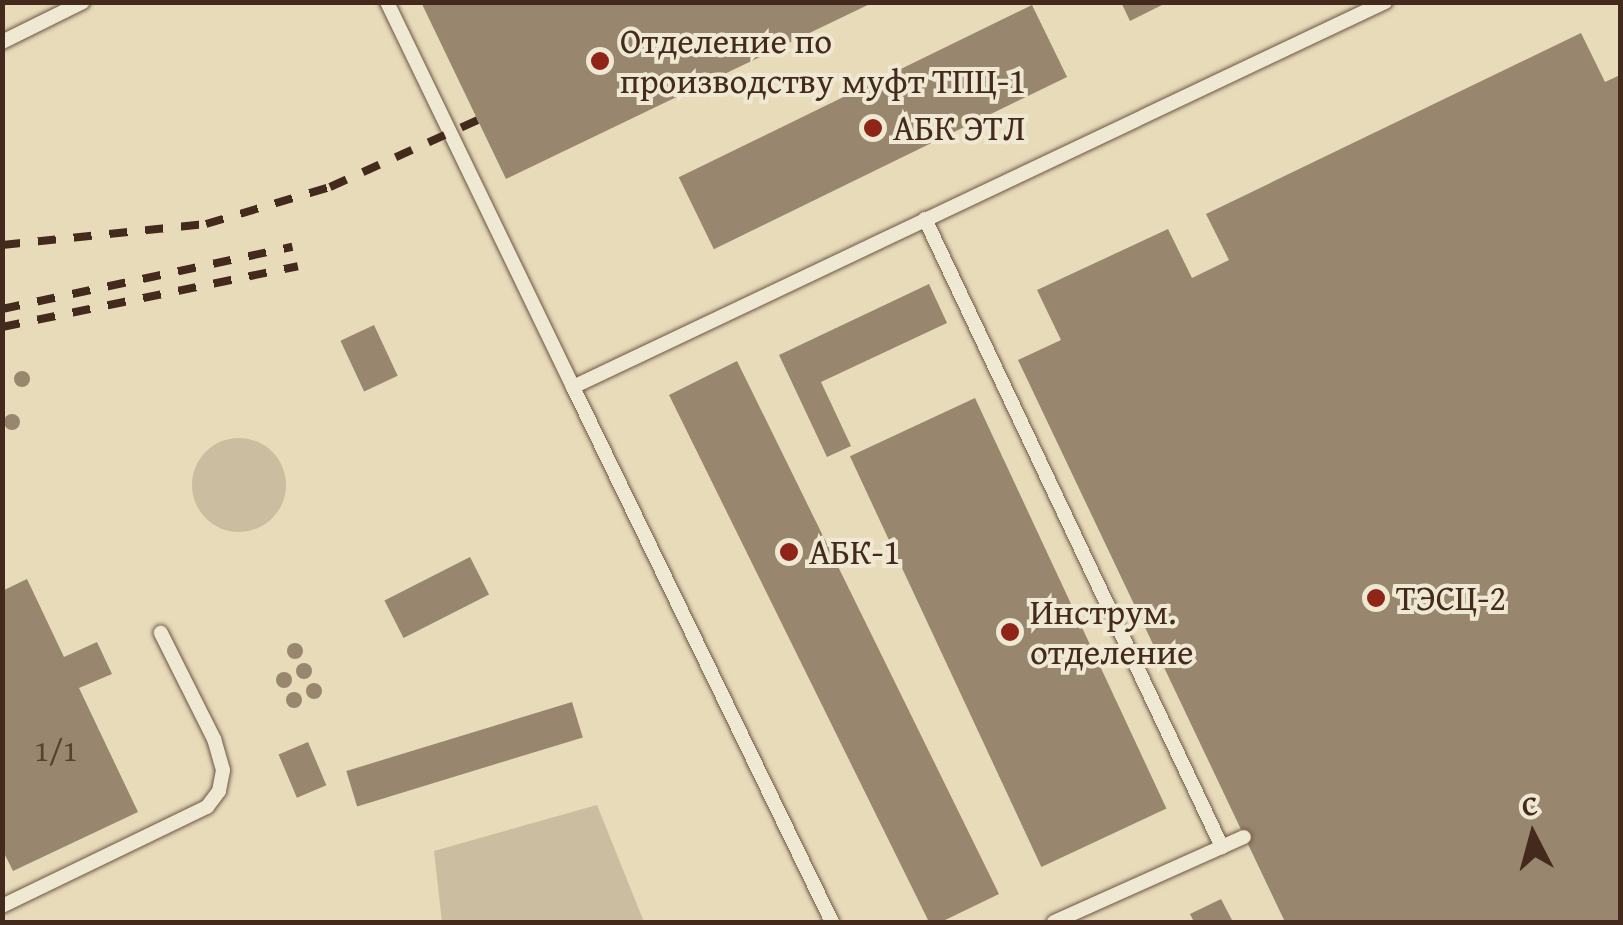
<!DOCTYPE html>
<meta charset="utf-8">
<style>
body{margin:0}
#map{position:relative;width:1623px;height:925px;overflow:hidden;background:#e7dbba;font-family:"Gentium Book Plus",serif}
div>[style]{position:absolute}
.green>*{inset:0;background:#cbbd9f}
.round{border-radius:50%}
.building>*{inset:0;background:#99866e;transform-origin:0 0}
.roads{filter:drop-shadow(0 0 2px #6d5644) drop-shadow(0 0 2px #6d5644)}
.service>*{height:14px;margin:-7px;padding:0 7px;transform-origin:7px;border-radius:7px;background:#efe8d2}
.rail>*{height:8px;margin-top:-4px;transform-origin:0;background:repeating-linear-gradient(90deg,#442a1c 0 18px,transparent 0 36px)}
.dots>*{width:28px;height:28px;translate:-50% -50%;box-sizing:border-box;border:5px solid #efe8d2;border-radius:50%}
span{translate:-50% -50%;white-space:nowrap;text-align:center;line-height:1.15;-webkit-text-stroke:8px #efe8d2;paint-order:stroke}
.number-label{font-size:30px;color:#594130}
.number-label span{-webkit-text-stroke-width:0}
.poi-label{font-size:35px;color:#442a1c}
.left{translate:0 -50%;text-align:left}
.frame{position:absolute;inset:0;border:5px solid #442a1c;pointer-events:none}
.north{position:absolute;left:1483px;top:785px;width:100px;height:100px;-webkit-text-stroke:8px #efe8d2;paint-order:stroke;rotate:354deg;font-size:28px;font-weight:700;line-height:40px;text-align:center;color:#442a1c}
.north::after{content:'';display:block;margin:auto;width:35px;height:45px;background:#442a1c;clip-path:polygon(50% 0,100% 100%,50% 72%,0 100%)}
</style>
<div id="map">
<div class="green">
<div class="round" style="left:192px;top:438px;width:94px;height:94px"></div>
<div style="clip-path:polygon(597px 805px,644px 922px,442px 922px,434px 851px)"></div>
</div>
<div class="building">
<div style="clip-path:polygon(421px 2px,874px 2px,506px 179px)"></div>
<div style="clip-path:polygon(1121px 2px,1168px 2px,1130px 21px)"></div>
<div style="left:1032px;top:5px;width:80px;height:393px;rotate:64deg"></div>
<div style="clip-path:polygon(1581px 33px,1605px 82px,1620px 75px,1620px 922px,1285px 922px,1018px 360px,1061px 340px,1037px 290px,1168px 229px,1192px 278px,1229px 260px,1206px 214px)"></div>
<div style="clip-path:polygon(929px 284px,947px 323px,821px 382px,851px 446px,827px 457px,779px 355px)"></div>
<div style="left:374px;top:325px;width:56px;height:37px;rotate:65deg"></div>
<div style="clip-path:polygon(737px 361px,999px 894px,941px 922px,929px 922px,669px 395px)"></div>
<div class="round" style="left:14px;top:371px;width:16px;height:16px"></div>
<div style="left:975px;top:398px;width:453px;height:138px;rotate:65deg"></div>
<div class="round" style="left:4px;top:414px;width:16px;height:16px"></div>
<div style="left:470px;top:557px;width:42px;height:96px;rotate:63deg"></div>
<div style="clip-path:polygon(27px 579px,64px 657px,97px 642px,112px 674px,79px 688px,138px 812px,13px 871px,2px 849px,2px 591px)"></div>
<div class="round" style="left:287px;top:643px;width:16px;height:16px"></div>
<div class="round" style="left:296px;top:663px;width:16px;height:16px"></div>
<div class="round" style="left:276px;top:672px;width:16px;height:16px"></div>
<div class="round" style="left:306px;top:683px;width:16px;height:16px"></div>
<div class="round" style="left:286px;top:692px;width:16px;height:16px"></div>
<div style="left:572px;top:702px;width:37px;height:236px;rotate:73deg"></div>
<div style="left:308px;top:742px;width:47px;height:32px;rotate:67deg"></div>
<div style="clip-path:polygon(1221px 899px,1233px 922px,1194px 922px,1190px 914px)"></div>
</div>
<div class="roads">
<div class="service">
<div style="left:387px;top:2px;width:428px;rotate:64.2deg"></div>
<div style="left:573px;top:387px;width:899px;rotate:-25.37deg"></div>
<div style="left:2px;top:42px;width:90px;rotate:-26.3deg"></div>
<div style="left:925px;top:219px;width:695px;rotate:64.69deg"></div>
<div style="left:573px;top:387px;width:594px;rotate:64.17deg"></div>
<div style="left:2px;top:906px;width:228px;rotate:-25.8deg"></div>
<div style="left:207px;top:807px;width:20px;rotate:-53deg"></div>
<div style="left:219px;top:791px;width:21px;rotate:-79deg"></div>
<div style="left:223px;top:770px;width:32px;rotate:-106deg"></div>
<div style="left:214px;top:739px;width:119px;rotate:-116.6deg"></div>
<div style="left:1054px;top:922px;width:208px;rotate:-24.1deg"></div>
</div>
</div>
<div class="rail">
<div style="left:2px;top:245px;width:205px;rotate:-5.9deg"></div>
<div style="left:206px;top:224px;width:129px;rotate:-16.6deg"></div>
<div style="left:330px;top:187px;width:162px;rotate:-24.4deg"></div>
<div style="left:2px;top:309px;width:297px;rotate:-12.1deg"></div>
<div style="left:2px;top:327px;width:302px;rotate:-11.6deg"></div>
</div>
<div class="dots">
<div style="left:600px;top:61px;background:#8f2418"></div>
<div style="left:873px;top:128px;background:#8f2418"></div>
<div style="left:789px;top:552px;background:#8f2418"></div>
<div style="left:1376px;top:598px;background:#8f2418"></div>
<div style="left:1010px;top:632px;background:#8f2418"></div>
</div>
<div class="number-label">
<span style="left:56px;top:750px">1/1</span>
</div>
<div class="poi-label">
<span class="left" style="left:620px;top:61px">Отделение по<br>производству муфт ТПЦ-1</span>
<span class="left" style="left:893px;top:128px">АБК ЭТЛ</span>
<span class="left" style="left:809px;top:552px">АБК-1</span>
<span class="left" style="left:1396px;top:598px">ТЭСЦ-2</span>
<span class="left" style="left:1030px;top:632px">Инструм.<br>отделение</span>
</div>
<div class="frame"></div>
<div class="north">С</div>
</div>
